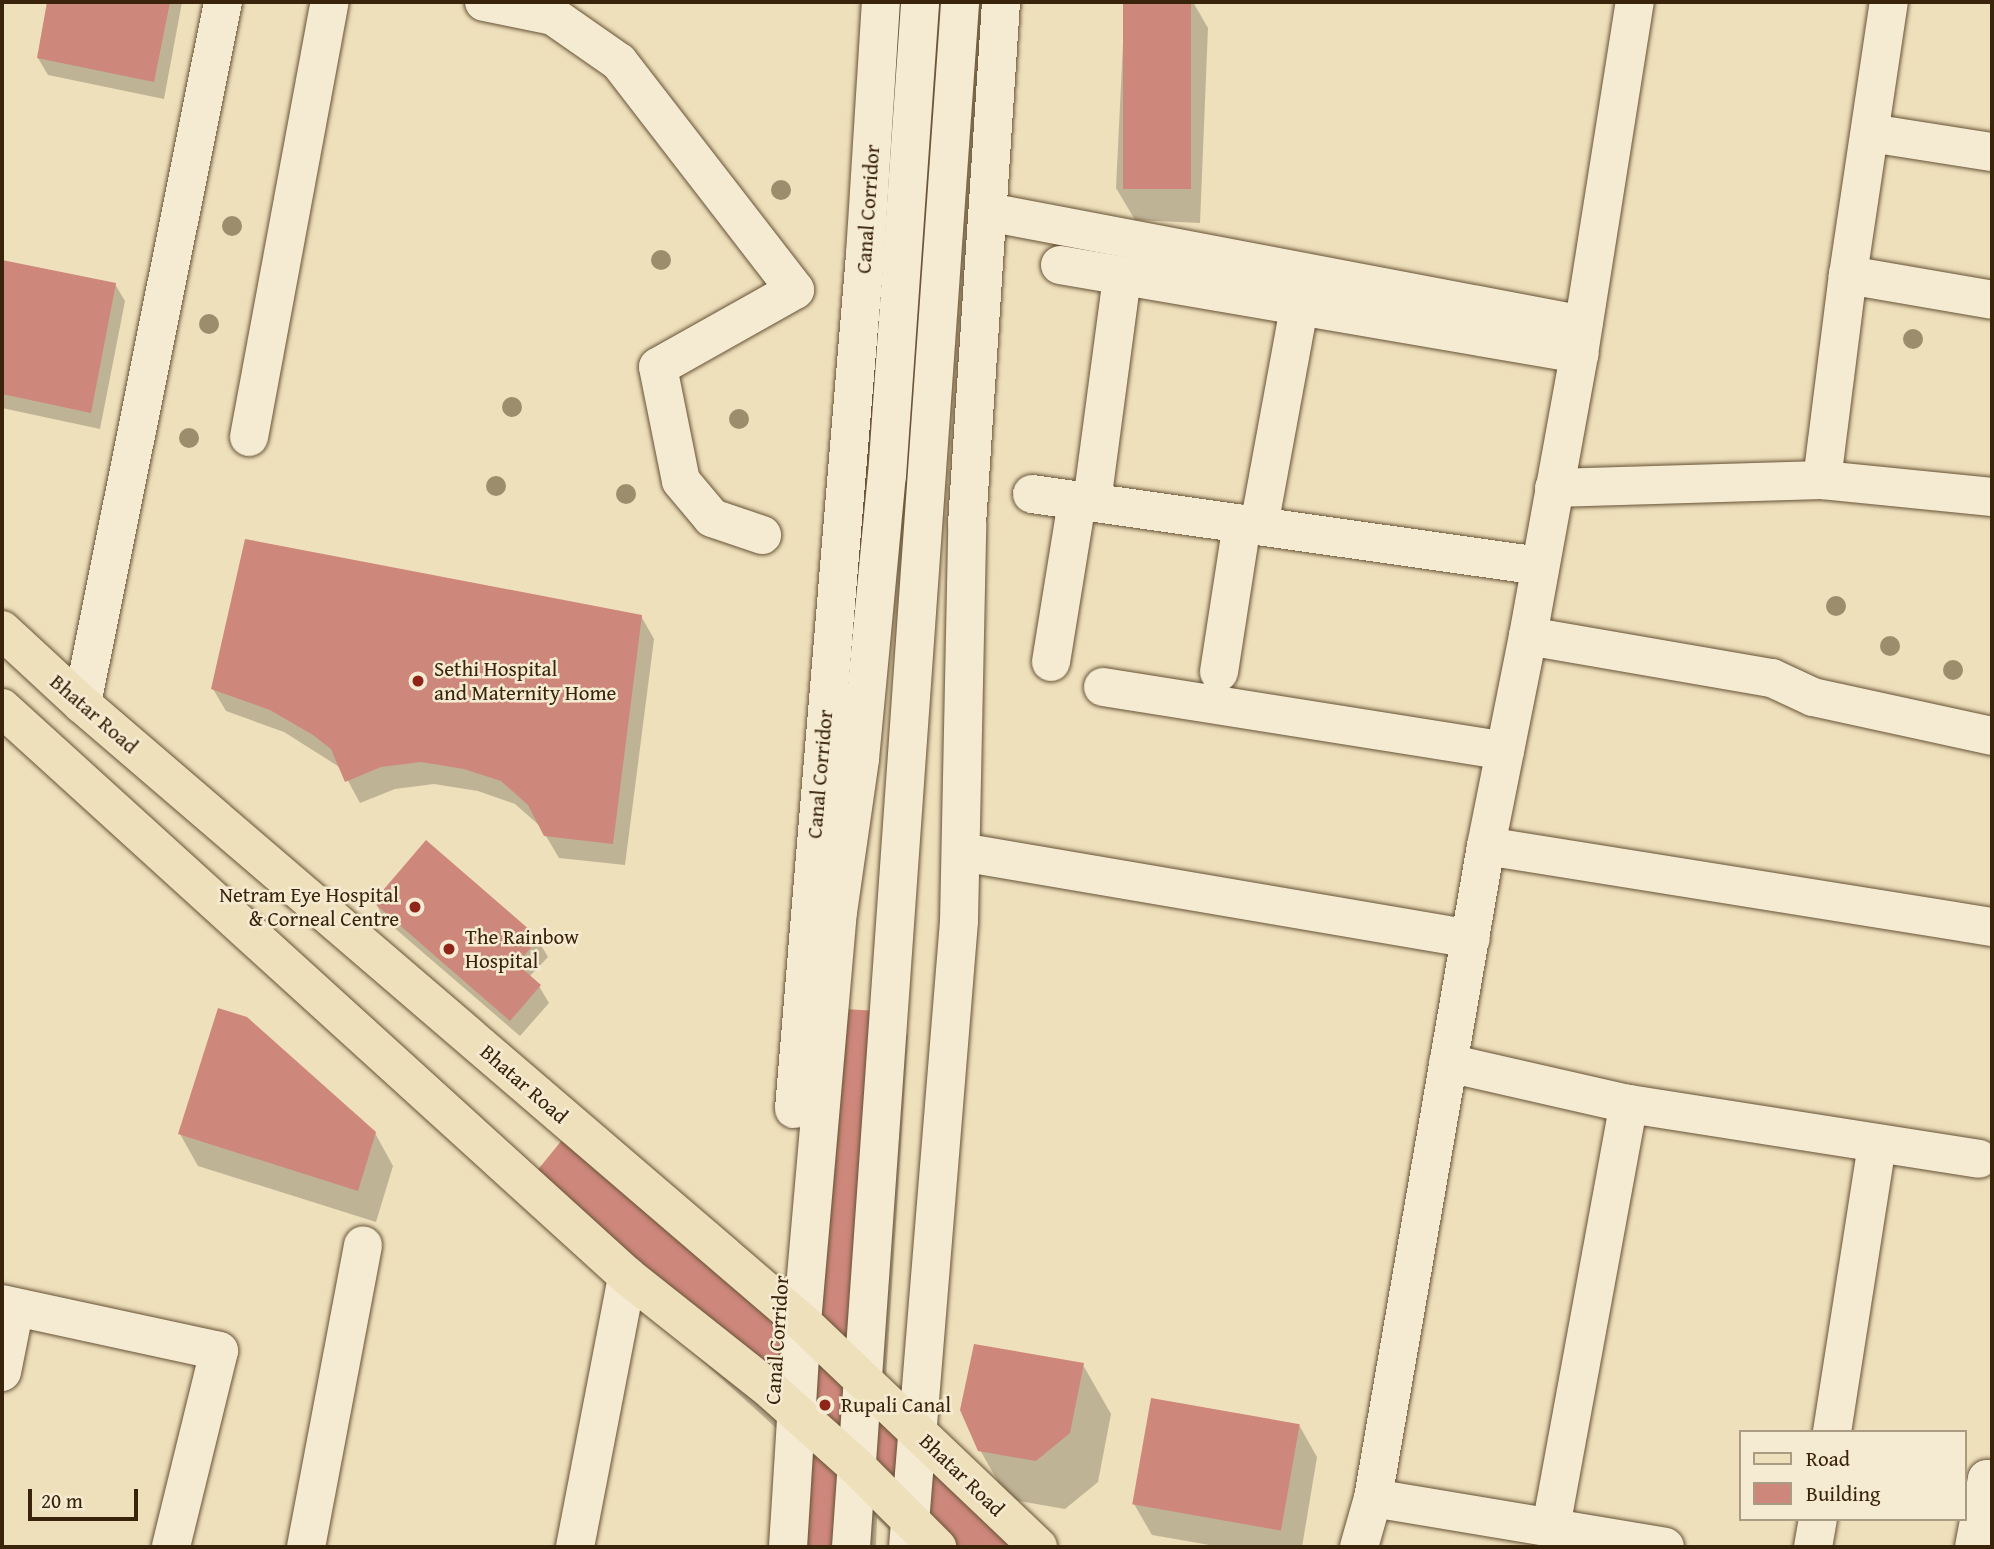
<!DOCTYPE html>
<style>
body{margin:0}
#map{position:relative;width:1994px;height:1549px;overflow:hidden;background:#efe0bc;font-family:"Gentium Book Plus",serif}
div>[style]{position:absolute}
.shadow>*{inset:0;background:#0003}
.building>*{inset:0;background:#cd877b;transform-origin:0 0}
.roads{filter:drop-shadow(0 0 2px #665236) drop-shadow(0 0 2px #665236)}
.minor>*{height:38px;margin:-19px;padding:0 19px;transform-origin:19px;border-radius:19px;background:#f5ebd3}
.major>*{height:38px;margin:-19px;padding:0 19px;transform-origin:19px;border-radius:19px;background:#efe0bc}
.trees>*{width:20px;height:20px;margin:-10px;border-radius:50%;background:#9c8e6d}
.dots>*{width:19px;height:19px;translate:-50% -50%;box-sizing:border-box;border:4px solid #f5ebd3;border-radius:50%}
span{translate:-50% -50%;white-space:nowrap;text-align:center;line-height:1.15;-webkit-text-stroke:5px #f5ebd3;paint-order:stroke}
.street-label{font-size:21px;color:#39230a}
.poi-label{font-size:21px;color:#39230a}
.left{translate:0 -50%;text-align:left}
.right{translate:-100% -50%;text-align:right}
.frame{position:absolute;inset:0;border:4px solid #39230a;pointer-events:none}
.legend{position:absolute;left:1739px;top:1430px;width:228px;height:91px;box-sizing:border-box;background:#f5ebd3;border:2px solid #aa9b83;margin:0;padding:9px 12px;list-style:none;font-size:21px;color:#39230a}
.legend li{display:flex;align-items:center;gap:14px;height:35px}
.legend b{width:35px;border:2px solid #aa9b83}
.scale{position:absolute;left:28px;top:1489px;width:110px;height:32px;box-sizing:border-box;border:4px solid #39230a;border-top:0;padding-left:9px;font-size:21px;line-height:24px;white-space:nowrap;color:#39230a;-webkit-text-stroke:5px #f5ebd3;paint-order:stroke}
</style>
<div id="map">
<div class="shadow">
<div style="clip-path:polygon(49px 2px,182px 2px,164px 99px,48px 75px,38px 58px)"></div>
<div style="clip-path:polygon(1125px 2px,1193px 2px,1208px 28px,1200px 223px,1135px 220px,1116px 188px)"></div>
<div style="clip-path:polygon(2px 262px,115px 284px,125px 301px,100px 429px,2px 408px)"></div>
<div style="clip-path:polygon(641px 616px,654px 639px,625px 865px,559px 858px,540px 826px,515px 804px,478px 791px,434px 784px,395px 789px,360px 803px,341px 768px,284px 732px,226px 711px,213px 689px)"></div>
<div style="clip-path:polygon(426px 842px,538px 940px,548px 957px,529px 977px,539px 986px,549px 1003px,520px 1036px,384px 919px,375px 902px)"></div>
<div style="clip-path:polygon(895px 1013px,908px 1036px,884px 1408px,1042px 1547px,907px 1547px,877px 1518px,876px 1547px,779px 1547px,787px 1438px,538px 1212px,797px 1329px)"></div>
<div style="clip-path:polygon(375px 1133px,393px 1166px,376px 1222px,198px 1166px,180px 1134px)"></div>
<div style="clip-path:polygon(1083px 1365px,1111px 1414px,1098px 1482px,1065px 1509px,1008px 1499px,980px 1450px)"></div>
<div style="clip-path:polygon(1299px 1425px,1317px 1457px,1302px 1547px,1221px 1547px,1152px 1535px,1134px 1504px)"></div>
</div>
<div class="building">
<div style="clip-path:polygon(47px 2px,170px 2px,154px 82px,37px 58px)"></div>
<div style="left:1123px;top:2px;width:68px;height:187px"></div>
<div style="clip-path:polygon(2px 260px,116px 283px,91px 413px,2px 394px)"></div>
<div style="clip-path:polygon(245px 539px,642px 615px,613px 844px,544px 836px,528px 805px,501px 781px,464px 769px,421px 762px,381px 767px,345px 782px,331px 749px,313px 735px,270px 710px,211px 689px)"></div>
<div style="clip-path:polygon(426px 840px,539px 938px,517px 964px,541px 985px,510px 1021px,373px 902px)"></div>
<div style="clip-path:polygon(218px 1008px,247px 1017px,376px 1132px,358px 1191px,178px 1134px)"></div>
<div style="clip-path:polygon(844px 1009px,896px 1012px,872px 1394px,1045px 1547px,916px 1547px,865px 1499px,863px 1547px,778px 1547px,785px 1428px,531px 1178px,576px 1123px,796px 1325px)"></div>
<div style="clip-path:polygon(974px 1344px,1084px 1363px,1070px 1433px,1036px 1461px,978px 1451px,960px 1410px)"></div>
<div style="left:1151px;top:1398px;width:151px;height:108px;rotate:10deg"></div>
</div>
<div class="roads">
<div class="minor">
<div style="left:484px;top:2px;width:70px;rotate:11.5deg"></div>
<div style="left:553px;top:16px;width:80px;rotate:34.9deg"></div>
<div style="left:619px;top:62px;width:288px;rotate:52.3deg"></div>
<div style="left:795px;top:290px;width:157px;rotate:150.7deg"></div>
<div style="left:658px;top:367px;width:116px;rotate:78.6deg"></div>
<div style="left:681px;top:481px;width:48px;rotate:50deg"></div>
<div style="left:712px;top:518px;width:53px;rotate:18.8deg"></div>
<div style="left:1870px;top:133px;width:123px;rotate:8.9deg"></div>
<div style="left:988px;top:212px;width:606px;rotate:10.75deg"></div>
<div style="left:1060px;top:265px;width:527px;rotate:9.73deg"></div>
<div style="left:1848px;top:275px;width:146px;rotate:9.8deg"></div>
<div style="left:249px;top:437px;width:442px;rotate:-79.5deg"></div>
<div style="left:1822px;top:480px;width:207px;rotate:-82.8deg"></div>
<div style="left:1848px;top:275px;width:276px;rotate:-81.5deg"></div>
<div style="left:1554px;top:488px;width:268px;rotate:-1.7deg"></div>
<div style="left:1822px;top:480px;width:171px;rotate:5.7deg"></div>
<div style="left:1032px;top:494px;width:513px;rotate:8.07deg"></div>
<div style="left:1092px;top:502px;width:228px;rotate:-82.4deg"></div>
<div style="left:1259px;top:526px;width:223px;rotate:-79.6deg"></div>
<div style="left:1528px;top:636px;width:248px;rotate:9.8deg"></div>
<div style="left:1772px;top:678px;width:45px;rotate:24.9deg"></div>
<div style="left:1813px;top:697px;width:183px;rotate:12.3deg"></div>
<div style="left:1051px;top:662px;width:163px;rotate:-80.8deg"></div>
<div style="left:1219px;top:672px;width:150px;rotate:-81.2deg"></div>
<div style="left:1103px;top:687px;width:407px;rotate:9deg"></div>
<div style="left:82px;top:704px;width:716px;rotate:-78.64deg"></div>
<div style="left:1486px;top:846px;width:512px;rotate:9.09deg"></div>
<div style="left:961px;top:852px;width:517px;rotate:9.68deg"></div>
<div style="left:1448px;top:1063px;width:186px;rotate:12.8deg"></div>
<div style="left:1629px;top:1104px;width:354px;rotate:8.9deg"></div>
<div style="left:794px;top:1109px;width:857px;rotate:-85.25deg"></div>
<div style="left:865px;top:255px;width:254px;rotate:-86.4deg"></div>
<div style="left:2px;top:1304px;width:222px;rotate:12.2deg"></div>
<div style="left:219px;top:1351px;width:202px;rotate:103.8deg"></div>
<div style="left:2px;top:1372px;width:66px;rotate:-78.7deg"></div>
<div style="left:1832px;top:1432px;width:292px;rotate:-81.1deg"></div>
<div style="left:1373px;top:1498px;width:296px;rotate:9.5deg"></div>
<div style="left:1551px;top:1527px;width:430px;rotate:-79.6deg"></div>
<div style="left:306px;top:1547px;width:307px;rotate:-79.3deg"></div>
<div style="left:575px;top:1547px;width:276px;rotate:-79.1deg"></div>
<div style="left:788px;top:1547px;width:225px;rotate:-86.4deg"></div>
<div style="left:802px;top:1322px;width:412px;rotate:-85deg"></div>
<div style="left:838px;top:912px;width:155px;rotate:-81.8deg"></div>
<div style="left:860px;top:759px;width:284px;rotate:-84.6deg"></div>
<div style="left:887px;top:476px;width:475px;rotate:-86deg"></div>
<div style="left:851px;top:1547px;width:1549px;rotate:-85.96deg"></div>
<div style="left:908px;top:1547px;width:628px;rotate:-85.34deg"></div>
<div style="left:959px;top:921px;width:397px;rotate:-88.8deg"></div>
<div style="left:967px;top:524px;width:523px;rotate:-86.27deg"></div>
<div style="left:1359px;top:1547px;width:51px;rotate:-74.1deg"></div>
<div style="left:1373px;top:1498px;width:662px;rotate:-80.17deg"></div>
<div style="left:1486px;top:846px;width:214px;rotate:-78.7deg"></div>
<div style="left:1528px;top:636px;width:287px;rotate:-79.7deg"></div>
<div style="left:1579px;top:354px;width:356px;rotate:-81deg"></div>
<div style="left:1813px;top:1547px;width:28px;rotate:-80deg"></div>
<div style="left:1974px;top:1547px;width:69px;rotate:-79.2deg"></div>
<div style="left:1987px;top:1479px;width:5px;rotate:11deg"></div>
</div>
<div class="major">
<div style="left:2px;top:630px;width:109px;rotate:42.8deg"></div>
<div style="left:82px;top:704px;width:949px;rotate:40.64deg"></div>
<div style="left:802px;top:1322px;width:326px;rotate:43.6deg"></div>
<div style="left:2px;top:708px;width:845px;rotate:42.26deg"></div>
<div style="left:627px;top:1276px;width:185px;rotate:38.4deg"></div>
<div style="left:772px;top:1391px;width:113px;rotate:41.8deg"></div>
<div style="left:856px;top:1466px;width:115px;rotate:45deg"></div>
</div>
</div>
<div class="trees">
<div style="left:781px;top:190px"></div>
<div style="left:232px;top:226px"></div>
<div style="left:661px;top:260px"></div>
<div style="left:209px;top:324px"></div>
<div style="left:1913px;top:339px"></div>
<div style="left:512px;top:407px"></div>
<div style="left:739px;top:419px"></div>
<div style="left:189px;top:438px"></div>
<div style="left:496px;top:486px"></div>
<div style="left:626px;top:494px"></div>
<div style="left:1836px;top:606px"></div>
<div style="left:1890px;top:646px"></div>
<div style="left:1953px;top:670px"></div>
</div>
<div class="dots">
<div style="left:418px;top:681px;background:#8f2418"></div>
<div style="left:415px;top:907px;background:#8f2418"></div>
<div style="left:449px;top:949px;background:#8f2418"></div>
<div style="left:825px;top:1405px;background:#8f2418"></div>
</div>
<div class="street-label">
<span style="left:868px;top:209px;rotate:-86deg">Canal Corridor</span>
<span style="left:94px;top:714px;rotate:41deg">Bhatar Road</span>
<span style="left:820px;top:774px;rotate:-85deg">Canal Corridor</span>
<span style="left:524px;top:1084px;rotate:41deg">Bhatar Road</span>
<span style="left:777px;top:1340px;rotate:-86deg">Canal Corridor</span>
<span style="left:962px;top:1475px;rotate:44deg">Bhatar Road</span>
</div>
<div class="poi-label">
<span class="left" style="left:434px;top:681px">Sethi Hospital<br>and Maternity Home</span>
<span class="right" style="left:399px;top:907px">Netram Eye Hospital<br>&amp; Corneal Centre</span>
<span class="left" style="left:465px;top:949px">The Rainbow<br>Hospital</span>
<span class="left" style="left:841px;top:1405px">Rupali Canal</span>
</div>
<div class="frame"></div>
<ul class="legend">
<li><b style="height:9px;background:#efe0bc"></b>Road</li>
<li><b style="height:19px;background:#cd877b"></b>Building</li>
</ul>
<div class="scale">20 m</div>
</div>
